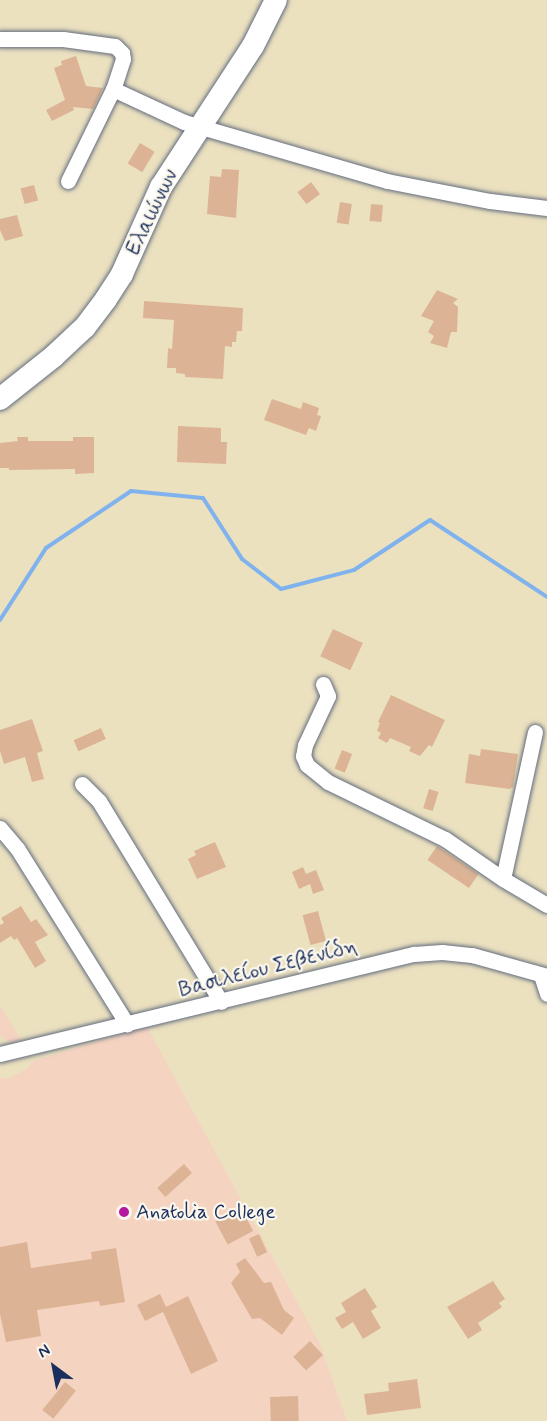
<!DOCTYPE html>
<meta charset="utf-8">
<style>
body{margin:0}
#map{position:relative;width:547px;height:1421px;overflow:hidden;background:#ebe1bf;font-family:Mynerve,sans-serif}
div>[style]{position:absolute}
.built>*{inset:0;background:#f5d3c1}
.stream>*{height:4px;margin:-2px;padding:0 2px;transform-origin:2px;border-radius:2px;background:#80b3ed}
.building>*{inset:0;background:#dcb495;transform-origin:0 0}
.roads{filter:drop-shadow(0 0 2px #646d80) drop-shadow(0 0 2px #646d80)}
.street>*{height:15px;margin:-7.5px;padding:0 7.5px;transform-origin:7.5px;border-radius:7.5px;background:#fff}
.secondary>*{height:22px;margin:-11px;padding:0 11px;transform-origin:11px;border-radius:11px;background:#fff}
.dots>*{width:16px;height:16px;translate:-50% -50%;box-sizing:border-box;border:3px solid #fbf7ec;border-radius:50%}
span{translate:-50% -50%;white-space:nowrap;text-align:center;line-height:1.15;-webkit-text-stroke:4.5px #fbf7ec;paint-order:stroke}
.street-label{font-size:21px;color:#1b2f5e}
.poi-label{font-size:21px;color:#1b2f5e}
.left{translate:0 -50%;text-align:left}
.north{position:absolute;left:24px;top:1337px;width:60px;height:60px;-webkit-text-stroke:4px #fbf7ec;paint-order:stroke;rotate:328deg;font-size:16px;font-weight:700;line-height:24px;text-align:center;color:#1b2f5e}
.north::after{content:'';display:block;margin:auto;width:21px;height:27px;background:#1b2f5e;clip-path:polygon(50% 0,100% 100%,50% 72%,0 100%)}
</style>
<div id="map">
<div class="built">
<div style="clip-path:polygon(0 1005px,23px 1043px,11px 1043px,0 1036px)"></div>
<div style="clip-path:polygon(147px 1027px,320px 1344px,347px 1421px,0 1421px,0 1077px,6px 1079px,19px 1073px,29px 1067px,33px 1061px)"></div>
</div>
<div class="stream">
<div style="left:0;top:620px;width:85px;rotate:-57.4deg"></div>
<div style="left:46px;top:548px;width:102px;rotate:-33.8deg"></div>
<div style="left:131px;top:491px;width:72px;rotate:5.6deg"></div>
<div style="left:203px;top:498px;width:72px;rotate:57.4deg"></div>
<div style="left:242px;top:559px;width:49px;rotate:37.6deg"></div>
<div style="left:281px;top:589px;width:75px;rotate:-14.6deg"></div>
<div style="left:354px;top:570px;width:91px;rotate:-33.3deg"></div>
<div style="left:430px;top:520px;width:140px;rotate:33.3deg"></div>
</div>
<div class="building">
<div style="clip-path:polygon(76px 56px,86px 86px,103px 88px,93px 109px,73px 107px,74px 110px,52px 121px,46px 110px,65px 100px,54px 68px,62px 65px,61px 61px)"></div>
<div style="left:140px;top:143px;width:17px;height:24px;rotate:31deg"></div>
<div style="clip-path:polygon(222px 169px,239px 170px,236px 218px,207px 214px,210px 176px,221px 177px)"></div>
<div style="left:311px;top:182px;width:15px;height:17px;rotate:53deg"></div>
<div style="left:34px;top:185px;width:16px;height:14px;rotate:75deg"></div>
<div style="left:340px;top:202px;width:12px;height:21px;rotate:9deg"></div>
<div style="left:371px;top:204px;width:12px;height:17px;rotate:5deg"></div>
<div style="clip-path:polygon(17px 215px,23px 236px,5px 241px,0 230px,0 219px)"></div>
<div style="clip-path:polygon(437px 290px,458px 299px,453px 303px,458px 307px,457px 332px,451px 332px,447px 348px,430px 343px,434px 336px,428px 332px,434px 321px,421px 316px)"></div>
<div style="clip-path:polygon(144px 301px,243px 308px,242px 331px,237px 331px,236px 342px,232px 342px,232px 347px,225px 346px,223px 379px,185px 377px,185px 374px,176px 373px,176px 368px,167px 368px,168px 348px,172px 349px,174px 320px,143px 318px)"></div>
<div style="clip-path:polygon(272px 399px,301px 409px,303px 402px,319px 408px,317px 415px,321px 416px,316px 431px,309px 428px,306px 435px,264px 420px)"></div>
<div style="clip-path:polygon(178px 426px,221px 428px,221px 442px,227px 442px,226px 464px,177px 462px)"></div>
<div style="clip-path:polygon(17px 437px,28px 437px,28px 441px,73px 441px,73px 437px,94px 437px,94px 473px,75px 474px,75px 469px,9px 470px,9px 468px,0 468px,0 443px,18px 441px)"></div>
<div style="left:333px;top:629px;width:33px;height:30px;rotate:25deg"></div>
<div style="clip-path:polygon(391px 695px,445px 720px,432px 747px,429px 745px,420px 756px,409px 751px,411px 747px,390px 738px,387px 743px,378px 738px,381px 733px,377px 731px,380px 723px,378px 722px)"></div>
<div style="clip-path:polygon(32px 719px,43px 751px,37px 753px,44px 779px,32px 782px,25px 757px,4px 764px,0 751px,0 730px)"></div>
<div style="left:101px;top:728px;width:12px;height:30px;rotate:66deg"></div>
<div style="clip-path:polygon(481px 749px,518px 754px,513px 787px,509px 789px,465px 783px,469px 754px,480px 756px)"></div>
<div style="left:342px;top:750px;width:11px;height:20px;rotate:22deg"></div>
<div style="left:429px;top:789px;width:10px;height:20px;rotate:17deg"></div>
<div style="clip-path:polygon(215px 842px,226px 867px,197px 879px,188px 859px,196px 855px,194px 851px)"></div>
<div style="left:437px;top:846px;width:50px;height:17px;rotate:34deg"></div>
<div style="clip-path:polygon(303px 867px,306px 874px,316px 870px,324px 890px,313px 894px,310px 884px,299px 889px,292px 872px)"></div>
<div style="clip-path:polygon(21px 906px,31px 922px,36px 919px,48px 935px,35px 942px,46px 961px,35px 968px,17px 938px,14px 940px,11px 936px,0 943px,0 925px,4px 923px,1px 918px)"></div>
<div style="left:318px;top:911px;width:31px;height:16px;rotate:75deg"></div>
<div style="left:184px;top:1164px;width:12px;height:36px;rotate:48deg"></div>
<div style="left:241px;top:1208px;width:26px;height:29px;rotate:62deg"></div>
<div style="left:259px;top:1234px;width:20px;height:11px;rotate:66deg"></div>
<div style="clip-path:polygon(27px 1242px,31px 1268px,92px 1259px,91px 1252px,116px 1248px,125px 1302px,100px 1306px,99px 1301px,37px 1310px,41px 1336px,6px 1342px,0 1314px,0 1247px)"></div>
<div style="clip-path:polygon(245px 1258px,264px 1283px,271px 1282px,284px 1310px,294px 1318px,282px 1335px,260px 1318px,252px 1319px,231px 1283px,240px 1272px,236px 1264px)"></div>
<div style="clip-path:polygon(493px 1281px,505px 1299px,499px 1303px,502px 1307px,478px 1323px,482px 1330px,468px 1339px,447px 1307px)"></div>
<div style="clip-path:polygon(365px 1288px,377px 1307px,371px 1311px,381px 1328px,363px 1339px,353px 1322px,342px 1329px,335px 1318px,346px 1312px,341px 1303px)"></div>
<div style="clip-path:polygon(160px 1294px,166px 1307px,188px 1296px,218px 1361px,191px 1374px,163px 1312px,145px 1321px,137px 1305px)"></div>
<div style="left:310px;top:1341px;width:19px;height:23px;rotate:47deg"></div>
<div style="clip-path:polygon(417px 1379px,421px 1408px,367px 1415px,364px 1394px,389px 1391px,388px 1383px)"></div>
<div style="left:65px;top:1382px;width:14px;height:36px;rotate:39deg"></div>
<div style="left:298px;top:1396px;width:25px;height:28px;rotate:88deg"></div>
</div>
<div class="roads">
<div class="street">
<div style="left:0;top:39px;width:63px"></div>
<div style="left:63px;top:39px;width:52px;rotate:7.7deg"></div>
<div style="left:115px;top:46px;width:10px;rotate:45deg"></div>
<div style="left:122px;top:53px;width:6px;rotate:81deg"></div>
<div style="left:123px;top:59px;width:32px;rotate:108deg"></div>
<div style="left:113px;top:89px;width:78px;rotate:24.9deg"></div>
<div style="left:184px;top:122px;width:211px;rotate:16.2deg"></div>
<div style="left:387px;top:181px;width:105px;rotate:11deg"></div>
<div style="left:490px;top:201px;width:57px;rotate:7deg"></div>
<div style="left:68px;top:181px;width:102px;rotate:-63.9deg"></div>
<div style="left:323px;top:684px;width:13px;rotate:67deg"></div>
<div style="left:328px;top:696px;width:54px;rotate:115.1deg"></div>
<div style="left:305px;top:745px;width:11px;rotate:100deg"></div>
<div style="left:303px;top:756px;width:10px;rotate:66deg"></div>
<div style="left:307px;top:765px;width:27px;rotate:39deg"></div>
<div style="left:328px;top:782px;width:130px;rotate:26deg"></div>
<div style="left:445px;top:839px;width:70px;rotate:34.6deg"></div>
<div style="left:535px;top:732px;width:150px;rotate:102.3deg"></div>
<div style="left:503px;top:879px;width:51px;rotate:30.6deg"></div>
<div style="left:82px;top:784px;width:24px;rotate:45deg"></div>
<div style="left:99px;top:801px;width:235px;rotate:58.7deg"></div>
<div style="left:0;top:828px;width:26px;rotate:50deg"></div>
<div style="left:17px;top:848px;width:208px;rotate:58deg"></div>
<div style="left:541px;top:975px;width:20px;rotate:72deg"></div>
<div style="left:0;top:1054px;width:426px;rotate:-13.6deg"></div>
<div style="left:414px;top:954px;width:28px;rotate:-4deg"></div>
<div style="left:442px;top:952px;width:30px;rotate:6deg"></div>
<div style="left:472px;top:955px;width:78px;rotate:15.6deg"></div>
</div>
<div class="secondary">
<div style="left:0;top:399px;width:69px;rotate:-38.5deg"></div>
<div style="left:54px;top:356px;width:42px;rotate:-43.1deg"></div>
<div style="left:85px;top:327px;width:35px;rotate:-53deg"></div>
<div style="left:106px;top:299px;width:30px;rotate:-57deg"></div>
<div style="left:122px;top:274px;width:95px;rotate:-65.9deg"></div>
<div style="left:161px;top:187px;width:168px;rotate:-56.9deg"></div>
<div style="left:253px;top:46px;width:51px;rotate:-63.4deg"></div>
</div>
</div>
<div class="dots">
<div style="left:124px;top:1212px;background:#b5179e"></div>
</div>
<div class="street-label">
<span style="left:152px;top:212px;rotate:-64deg">Ελαιώνων</span>
<span style="left:268px;top:968px;rotate:-14deg">Βασιλείου Σεβενίδη</span>
</div>
<div class="poi-label">
<span class="left" style="left:136px;top:1212px">Anatolia College</span>
</div>
<div class="north">N</div>
</div>
